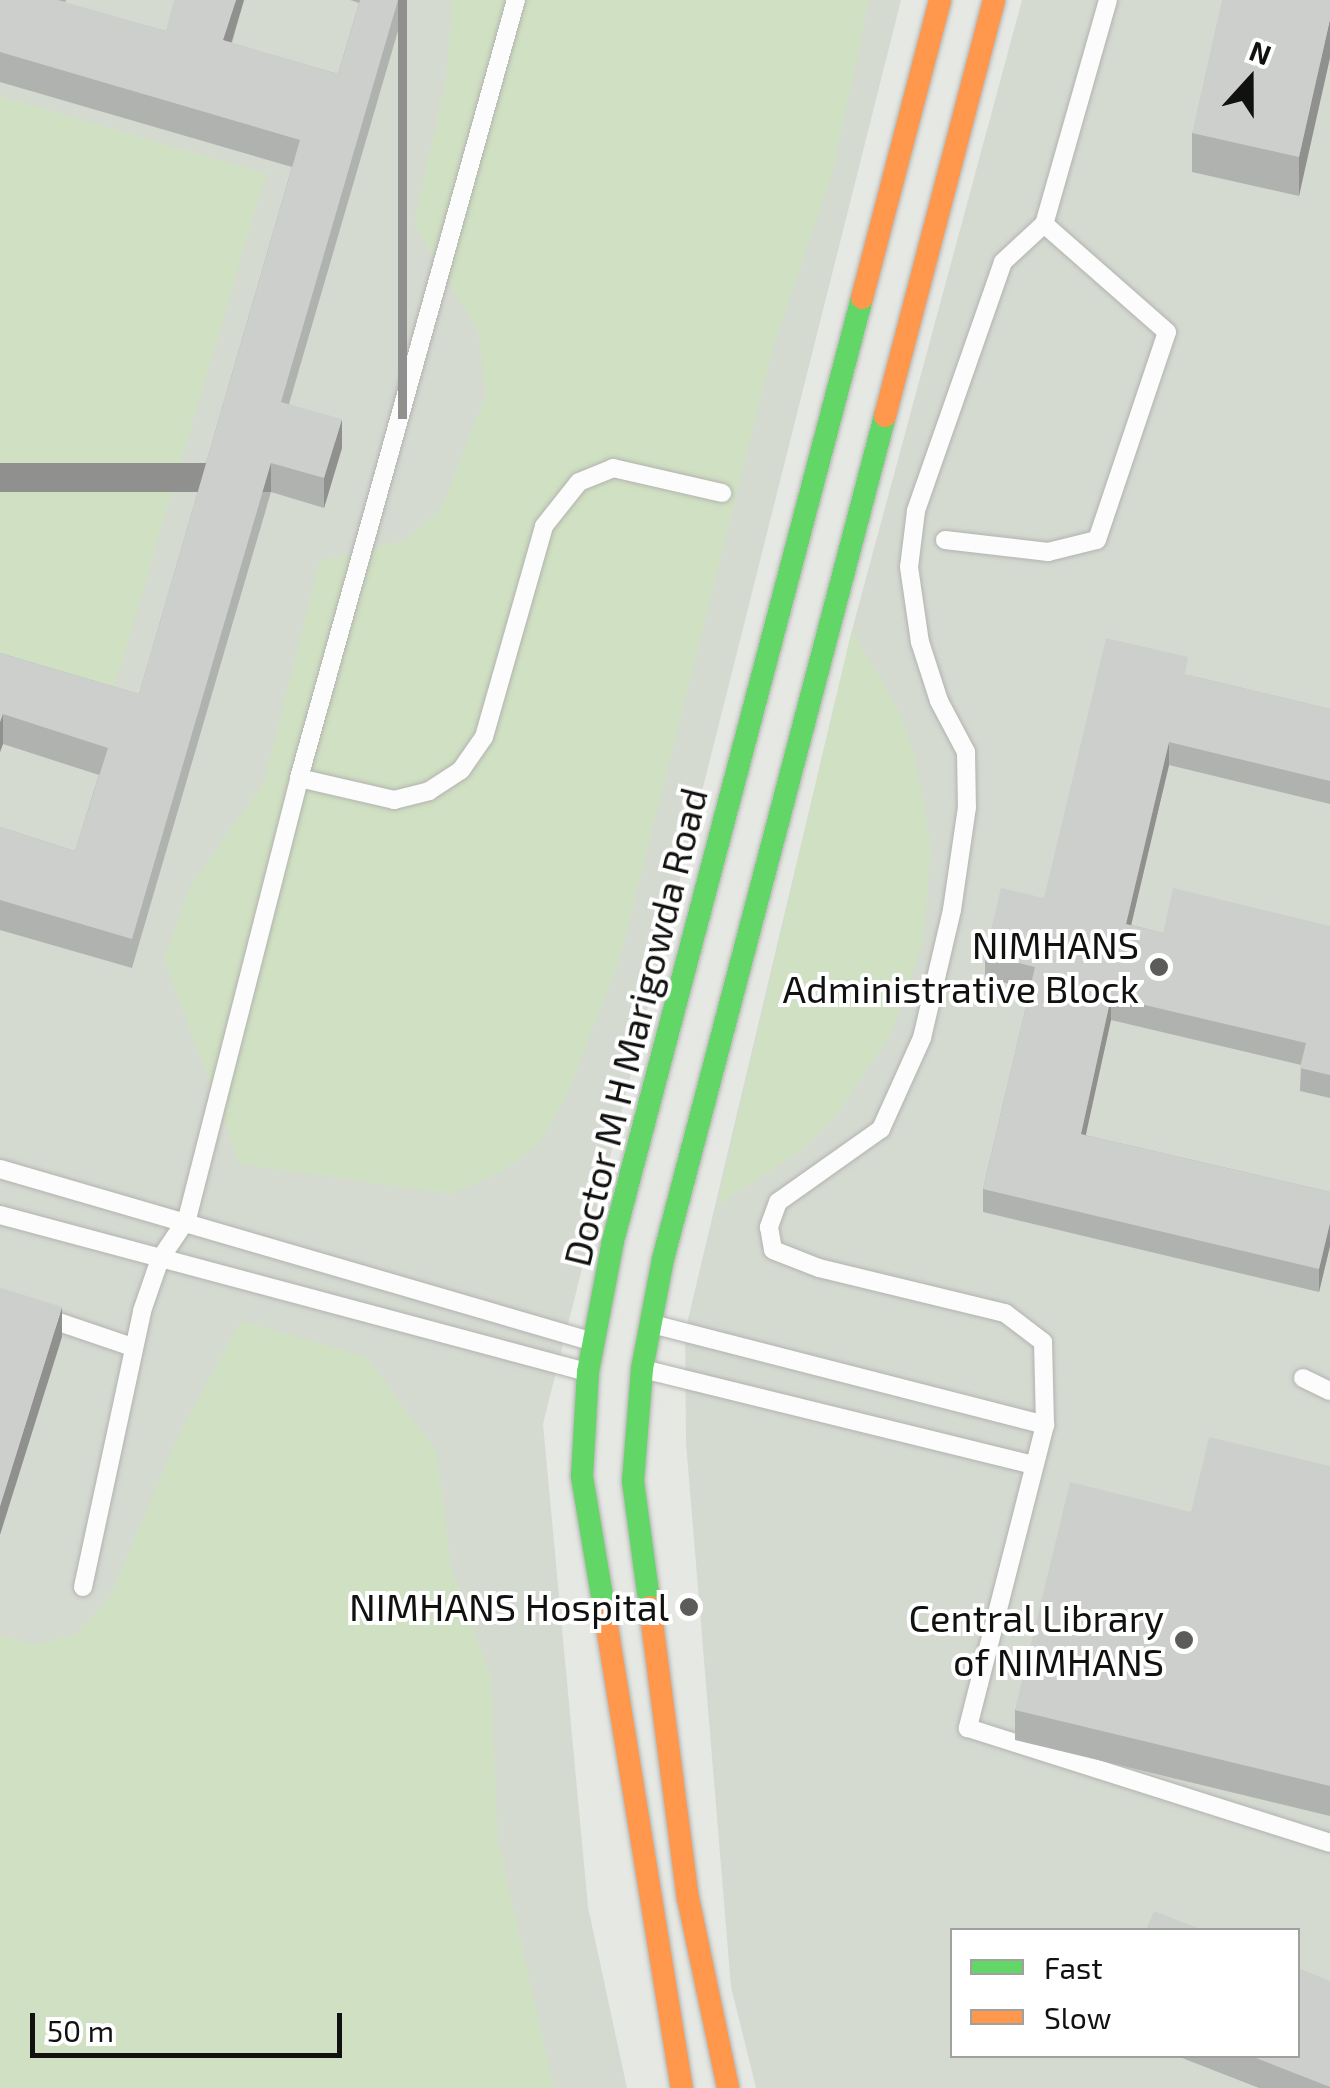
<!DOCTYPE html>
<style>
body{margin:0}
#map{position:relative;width:1330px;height:2088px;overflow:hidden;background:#e6e8e4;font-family:"Exo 2",sans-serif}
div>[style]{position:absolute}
.built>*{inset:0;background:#d5dad1}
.green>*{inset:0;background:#d0e0c2}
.roads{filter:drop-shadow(0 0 2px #b2b3b0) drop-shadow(0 0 2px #b2b3b0)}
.lane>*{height:18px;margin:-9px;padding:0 9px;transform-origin:9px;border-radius:9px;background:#fbfcfb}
.fast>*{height:22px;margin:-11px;padding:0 11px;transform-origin:11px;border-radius:11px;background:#63d668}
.slow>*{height:22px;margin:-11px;padding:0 11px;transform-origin:11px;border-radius:11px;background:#ff974d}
.wall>*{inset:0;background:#b0b2af}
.shaded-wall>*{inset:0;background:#90918f;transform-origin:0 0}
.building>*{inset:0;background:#cdcfcc}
.dots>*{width:28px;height:28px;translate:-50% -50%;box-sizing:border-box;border:5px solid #fff;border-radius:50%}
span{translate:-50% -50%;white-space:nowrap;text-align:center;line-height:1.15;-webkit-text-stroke:8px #fff;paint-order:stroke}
.poi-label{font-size:38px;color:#111210}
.right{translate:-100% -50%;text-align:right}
.street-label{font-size:38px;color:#111210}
.legend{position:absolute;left:950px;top:1928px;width:350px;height:130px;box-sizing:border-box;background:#fff;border:2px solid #a0a09f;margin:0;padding:12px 18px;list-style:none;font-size:30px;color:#111210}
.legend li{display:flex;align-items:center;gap:20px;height:50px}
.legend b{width:50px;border:2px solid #a0a09f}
.north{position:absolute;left:1200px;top:30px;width:100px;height:100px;-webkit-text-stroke:8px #fff;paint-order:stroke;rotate:21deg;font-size:28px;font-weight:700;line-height:40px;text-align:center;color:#111210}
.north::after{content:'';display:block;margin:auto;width:35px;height:45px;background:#111210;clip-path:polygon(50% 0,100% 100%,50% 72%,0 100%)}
.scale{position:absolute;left:30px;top:2013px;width:312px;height:45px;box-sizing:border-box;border:5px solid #111210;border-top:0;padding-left:12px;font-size:30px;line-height:35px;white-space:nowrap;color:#111210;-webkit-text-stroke:8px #fff;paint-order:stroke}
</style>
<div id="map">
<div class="built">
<div style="clip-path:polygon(0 0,901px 0,543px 1424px,588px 1907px,627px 2088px,0 2088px)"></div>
<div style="clip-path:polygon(evenodd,1022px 0,1330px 0,1330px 2088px,756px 2088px,731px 1987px,686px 1443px,685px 1332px,852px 630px,1022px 0,952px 1930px,1298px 1930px,1298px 2056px,952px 2056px,952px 1930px)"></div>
</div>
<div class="green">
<div style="clip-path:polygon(452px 0,869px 0,833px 170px,774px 345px,620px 958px,566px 1098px,539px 1144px,499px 1173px,450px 1194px,240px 1164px,164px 958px,190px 888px,264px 782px,320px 561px,406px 540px,441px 509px,486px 394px,478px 331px,414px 225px,446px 80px)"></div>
<div style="clip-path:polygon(0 96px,266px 174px,110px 702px,0 669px)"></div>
<div style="clip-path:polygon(852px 630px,899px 711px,915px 755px,931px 846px,924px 939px,891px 1034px,835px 1116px,800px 1151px,717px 1206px)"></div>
<div style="clip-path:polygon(241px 1321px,366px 1357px,437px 1452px,451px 1567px,491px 1677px,498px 1841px,554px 2088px,0 2088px,0 1635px,33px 1645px,76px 1634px,110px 1597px,179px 1435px)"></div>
</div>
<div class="roads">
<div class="lane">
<div style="left:1108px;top:0;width:233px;rotate:105.9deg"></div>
<div style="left:1044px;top:224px;width:56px;rotate:137.2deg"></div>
<div style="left:1003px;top:262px;width:264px;rotate:109.3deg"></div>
<div style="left:916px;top:511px;width:56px;rotate:97.1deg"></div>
<div style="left:909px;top:567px;width:76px;rotate:81.7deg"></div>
<div style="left:920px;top:642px;width:62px;rotate:72.1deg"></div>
<div style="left:939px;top:701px;width:58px;rotate:62.1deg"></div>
<div style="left:966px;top:752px;width:55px;rotate:89deg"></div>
<div style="left:967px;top:807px;width:104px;rotate:98.3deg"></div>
<div style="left:952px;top:910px;width:131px;rotate:103.2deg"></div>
<div style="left:922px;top:1038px;width:100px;rotate:114.3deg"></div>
<div style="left:881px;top:1129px;width:126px;rotate:144.7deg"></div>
<div style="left:778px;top:1202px;width:27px;rotate:110deg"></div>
<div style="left:769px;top:1227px;width:23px;rotate:80deg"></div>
<div style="left:773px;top:1250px;width:49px;rotate:21.4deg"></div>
<div style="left:819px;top:1268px;width:191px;rotate:13.6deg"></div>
<div style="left:1005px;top:1313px;width:48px;rotate:37.3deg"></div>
<div style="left:1043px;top:1342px;width:83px;rotate:88.6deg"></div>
<div style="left:1045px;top:1425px;width:313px;rotate:104.3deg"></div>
<div style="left:968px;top:1728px;width:380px;rotate:17.6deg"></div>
<div style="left:945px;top:540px;width:104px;rotate:6.6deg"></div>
<div style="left:1048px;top:552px;width:50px;rotate:-13.8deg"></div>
<div style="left:1097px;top:540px;width:219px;rotate:-71.4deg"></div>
<div style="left:1167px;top:332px;width:164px;rotate:-138.7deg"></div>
<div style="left:299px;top:778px;width:98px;rotate:13deg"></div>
<div style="left:394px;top:800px;width:36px;rotate:-14deg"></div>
<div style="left:429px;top:791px;width:38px;rotate:-33deg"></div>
<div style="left:461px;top:770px;width:40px;rotate:-55.1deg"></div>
<div style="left:484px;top:737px;width:219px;rotate:-74.1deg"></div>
<div style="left:544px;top:526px;width:56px;rotate:-51.5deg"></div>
<div style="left:579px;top:482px;width:37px;rotate:-22deg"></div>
<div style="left:613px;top:468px;width:112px;rotate:12.9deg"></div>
<div style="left:0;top:1169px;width:615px;rotate:16.25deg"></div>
<div style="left:0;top:1215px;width:604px;rotate:14.98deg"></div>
<div style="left:0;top:1302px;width:139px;rotate:18.8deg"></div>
<div style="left:656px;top:1325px;width:402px;rotate:14.4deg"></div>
<div style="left:647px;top:1370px;width:399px;rotate:13.8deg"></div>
<div style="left:1303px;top:1378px;width:30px;rotate:26deg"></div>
<div style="left:83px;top:1587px;width:282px;rotate:-77.9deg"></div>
<div style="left:142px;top:1311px;width:55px;rotate:-70.9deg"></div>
<div style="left:160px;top:1259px;width:48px;rotate:-56deg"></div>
<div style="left:187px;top:1219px;width:455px;rotate:-75.7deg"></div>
<div style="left:299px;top:778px;width:808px;rotate:-74.42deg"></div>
</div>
<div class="fast">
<div style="left:650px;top:1607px;width:127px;rotate:-97.7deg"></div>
<div style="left:633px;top:1481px;width:112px;rotate:-85.4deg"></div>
<div style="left:642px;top:1369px;width:112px;rotate:-79.2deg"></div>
<div style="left:663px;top:1259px;width:872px;rotate:-75.25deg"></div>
<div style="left:605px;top:1614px;width:140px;rotate:-99.5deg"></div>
<div style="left:582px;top:1476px;width:104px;rotate:-86.7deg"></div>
<div style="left:588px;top:1372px;width:133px;rotate:-79.2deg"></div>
<div style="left:613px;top:1241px;width:975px;rotate:-75.21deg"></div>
</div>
<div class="slow">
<div style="left:862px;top:298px;width:308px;rotate:-75.3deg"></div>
<div style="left:885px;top:416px;width:430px;rotate:-75.3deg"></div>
<div style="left:650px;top:1607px;width:293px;rotate:82.6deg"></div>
<div style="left:688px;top:1898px;width:194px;rotate:78.1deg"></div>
<div style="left:605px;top:1614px;width:480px;rotate:80.8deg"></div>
</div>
</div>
<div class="wall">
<div style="clip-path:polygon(0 0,66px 0,65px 3px,166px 31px,244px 0,232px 43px,338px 74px,359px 3px,350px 0,407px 0,289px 404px,342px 448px,324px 508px,271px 492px,132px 968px,0 930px,0 827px,75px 851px,99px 775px,3px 744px,0 752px,0 653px,139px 694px,292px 167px,0 82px)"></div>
<div style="clip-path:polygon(1330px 0,1299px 196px,1192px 172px,1192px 133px)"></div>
<div style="clip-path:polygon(1188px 675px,1330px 709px,1330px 804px,1169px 765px,1131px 925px,1163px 933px,1330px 926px,1330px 1098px,1300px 1091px,1301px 1065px,1111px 1020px,1085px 1135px,1330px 1192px,1330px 1246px,1319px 1292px,983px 1212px,983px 1189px,1030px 989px,985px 978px,985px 955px,1044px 898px)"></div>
<div style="clip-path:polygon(1330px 1466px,1330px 1816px,1015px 1740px,1015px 1710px,1191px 1512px)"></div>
<div style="clip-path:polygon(1330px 1981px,1330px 2088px,1259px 2088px,1177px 2056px,1298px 2056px)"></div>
</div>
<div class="shaded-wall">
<div style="clip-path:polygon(236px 0,244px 0,223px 70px,223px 40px)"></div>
<div style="left:398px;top:0;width:9px;height:419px"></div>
<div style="clip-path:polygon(1330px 19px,1330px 58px,1299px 196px,1299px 157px)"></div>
<div style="clip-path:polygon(342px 419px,342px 448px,324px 508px,324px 478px)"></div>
<div style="left:271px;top:463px;width:29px;height:496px;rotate:90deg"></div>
<div style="clip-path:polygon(3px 714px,3px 744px,0 752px,0 722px)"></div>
<div style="clip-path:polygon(1169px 742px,1169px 765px,1126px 947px,1126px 924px)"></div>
<div style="clip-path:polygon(1111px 997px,1111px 1020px,1081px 1157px,1081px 1134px)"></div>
<div style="clip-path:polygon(1330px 1223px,1330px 1246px,1319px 1292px,1319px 1269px)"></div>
<div style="clip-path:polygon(62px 1307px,62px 1337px,0 1535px,0 1506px)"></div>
</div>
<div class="building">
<div style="clip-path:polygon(0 0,58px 0,166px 31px,174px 0,236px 0,223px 40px,338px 74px,360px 0,398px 0,281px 402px,342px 419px,324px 478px,271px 463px,132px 939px,0 900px,0 827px,75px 851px,108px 748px,3px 714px,0 722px,0 653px,139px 694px,300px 140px,0 52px)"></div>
<div style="clip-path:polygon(1222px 0,1330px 0,1330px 19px,1299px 157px,1192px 133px)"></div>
<div style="clip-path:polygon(1106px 638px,1188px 657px,1185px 674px,1330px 709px,1330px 781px,1169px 742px,1126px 924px,1163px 933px,1173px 888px,1330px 926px,1330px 1075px,1300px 1068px,1306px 1043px,1111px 997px,1081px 1134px,1330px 1192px,1330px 1223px,1319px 1269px,983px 1189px,1035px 967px,985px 955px,1001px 888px,1044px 898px)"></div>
<div style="clip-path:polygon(0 1288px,62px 1307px,0 1506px)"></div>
<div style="clip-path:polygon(1209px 1437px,1330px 1466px,1330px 1786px,1015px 1710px,1070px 1482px,1191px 1512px)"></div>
<div style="clip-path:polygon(1154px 1911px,1203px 1930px,1146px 1930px)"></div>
<div style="clip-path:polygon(1298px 1968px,1330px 1981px,1330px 2087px,1251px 2056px,1298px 2056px)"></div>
</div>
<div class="dots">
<div style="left:1159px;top:967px;background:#5c5d5a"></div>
<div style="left:689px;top:1607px;background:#5c5d5a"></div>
<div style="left:1184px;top:1640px;background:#5c5d5a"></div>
</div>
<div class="poi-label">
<span class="right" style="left:1139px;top:967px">NIMHANS<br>Administrative Block</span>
<span class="right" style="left:669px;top:1607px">NIMHANS Hospital</span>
<span class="right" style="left:1164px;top:1640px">Central Library<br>of NIMHANS</span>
</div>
<div class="street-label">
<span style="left:635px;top:1027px;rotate:-76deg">Doctor M H Marigowda Road</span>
</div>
<ul class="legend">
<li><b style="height:12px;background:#63d668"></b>Fast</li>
<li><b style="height:12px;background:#ff974d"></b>Slow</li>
</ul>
<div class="north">N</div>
<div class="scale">50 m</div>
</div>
